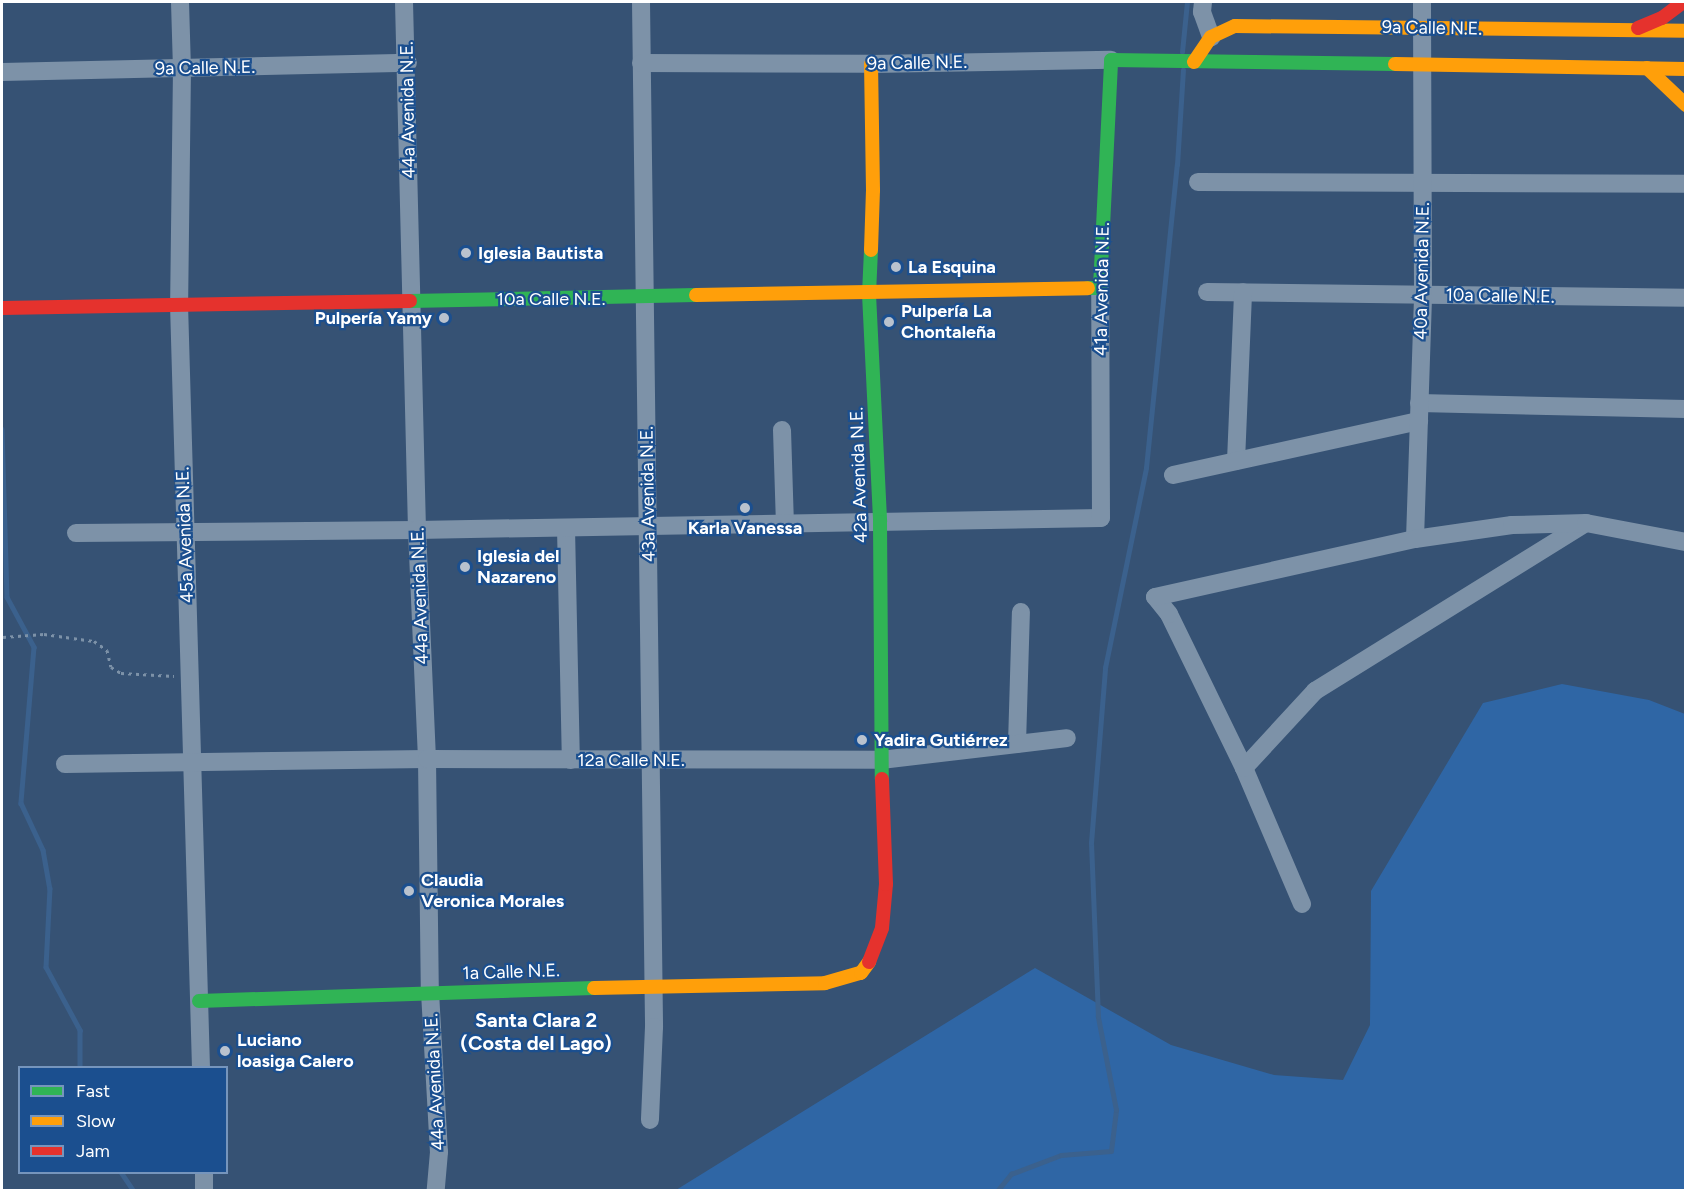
<!DOCTYPE html>
<meta charset="utf-8">
<style>
body{margin:0}
#map{position:relative;width:1687px;height:1192px;overflow:hidden;background:#365274;font-family:Figtree,sans-serif}
div>[style]{position:absolute}
.green>*{inset:0;background:#2f66a5}
.stream>*{height:4.5px;margin:-2.25px;padding:0 2.25px;transform-origin:2.25px;border-radius:2.25px;background:#3b618d}
.path>*{height:3px;margin-top:-1.5px;transform-origin:0;background:repeating-linear-gradient(90deg,#7d92a8 0 3px,transparent 0 7.5px)}
.street>*{height:18px;margin:-9px;padding:0 9px;transform-origin:9px;border-radius:9px;background:#7d92a8}
.fast>*{height:14px;margin:-7px;padding:0 7px;transform-origin:7px;border-radius:7px;background:#30b455}
.slow>*{height:14px;margin:-7px;padding:0 7px;transform-origin:7px;border-radius:7px;background:#ff9f0a}
.jam>*{height:14px;margin:-7px;padding:0 7px;transform-origin:7px;border-radius:7px;background:#e5322d}
.dots>*{width:16px;height:16px;translate:-50% -50%;box-sizing:border-box;border:3px solid #1b4f8f;border-radius:50%}
span{translate:-50% -50%;white-space:nowrap;text-align:center;line-height:1.15;-webkit-text-stroke:4.5px #1b4f8f;paint-order:stroke}
.street-label{font-size:18px;color:#fff}
.poi-label{font-size:18px;color:#fff;font-weight:700}
.left{translate:0 -50%;text-align:left}
.right{translate:-100% -50%;text-align:right}
.neighbourhood-label{font-size:20px;color:#fff;font-weight:700}
.frame{position:absolute;inset:0;border:3px solid #fff;pointer-events:none}
.legend{position:absolute;left:18px;top:1066px;width:210px;height:108px;box-sizing:border-box;background:#1b4f8f;border:2px solid #7695bc;margin:0;padding:8px 10px;list-style:none;font-size:18px;color:#fff}
.legend li{display:flex;align-items:center;gap:12px;height:30px}
.legend b{width:30px;border:2px solid #7695bc}
</style>
<div id="map">
<div class="green">
<div style="clip-path:polygon(1562px 684px,1649px 700px,1685px 714px,1685px 1190px,676px 1190px,1035px 968px,1171px 1045px,1274px 1075px,1343px 1080px,1370px 1025px,1371px 891px,1483px 703px)"></div>
</div>
<div class="stream">
<div style="left:1182px;top:52px;width:50px;rotate:-84.3deg"></div>
<div style="left:2px;top:429px;width:168px;rotate:88.3deg"></div>
<div style="left:7px;top:597px;width:57px;rotate:61.6deg"></div>
<div style="left:34px;top:647px;width:157px;rotate:94.8deg"></div>
<div style="left:21px;top:803px;width:52px;rotate:64.9deg"></div>
<div style="left:43px;top:850px;width:39px;rotate:80deg"></div>
<div style="left:50px;top:888px;width:79px;rotate:92.9deg"></div>
<div style="left:46px;top:967px;width:72px;rotate:61.6deg"></div>
<div style="left:80px;top:1030px;width:38px;rotate:90deg"></div>
<div style="left:121px;top:1172px;width:22px;rotate:56deg"></div>
<div style="left:998px;top:1190px;width:21px;rotate:-51deg"></div>
<div style="left:1011px;top:1174px;width:53px;rotate:-20.8deg"></div>
<div style="left:1061px;top:1155px;width:50px;rotate:-4.6deg"></div>
<div style="left:1111px;top:1151px;width:41px;rotate:-83deg"></div>
<div style="left:1116px;top:1110px;width:95px;rotate:-101deg"></div>
<div style="left:1098px;top:1017px;width:174px;rotate:-92.3deg"></div>
<div style="left:1091px;top:843px;width:176px;rotate:-85.4deg"></div>
<div style="left:1105px;top:668px;width:204px;rotate:-78.4deg"></div>
<div style="left:1146px;top:468px;width:305px;rotate:-84.2deg"></div>
<div style="left:1177px;top:165px;width:95px;rotate:-86.4deg"></div>
</div>
<div class="path">
<div style="left:3px;top:637px;width:41px;rotate:-4.2deg"></div>
<div style="left:44px;top:634px;width:50px;rotate:8deg"></div>
<div style="left:94px;top:641px;width:16px;rotate:35deg"></div>
<div style="left:107px;top:650px;width:17px;rotate:77deg"></div>
<div style="left:111px;top:667px;width:12px;rotate:31deg"></div>
<div style="left:121px;top:673px;width:53px;rotate:3.2deg"></div>
</div>
<div class="street">
<div style="left:180px;top:2px;width:66px;rotate:88.3deg"></div>
<div style="left:182px;top:68px;width:236px;rotate:90.7deg"></div>
<div style="left:179px;top:304px;width:764px;rotate:88.35deg"></div>
<div style="left:404px;top:2px;width:528px;rotate:88.59deg"></div>
<div style="left:417px;top:530px;width:229px;rotate:87.5deg"></div>
<div style="left:427px;top:759px;width:233px;rotate:89.3deg"></div>
<div style="left:430px;top:992px;width:160px;rotate:86.8deg"></div>
<div style="left:439px;top:1152px;width:38px;rotate:95deg"></div>
<div style="left:641px;top:2px;width:1025px;rotate:89.27deg"></div>
<div style="left:654px;top:1027px;width:93px;rotate:92.5deg"></div>
<div style="left:1203px;top:2px;width:10px;rotate:96deg"></div>
<div style="left:1202px;top:12px;width:27px;rotate:70deg"></div>
<div style="left:641px;top:63px;width:230px;rotate:0.2deg"></div>
<div style="left:871px;top:64px;width:240px;rotate:-1deg"></div>
<div style="left:2px;top:72px;width:406px;rotate:-1.3deg"></div>
<div style="left:1198px;top:182px;width:488px;rotate:0.2deg"></div>
<div style="left:1207px;top:292px;width:479px;rotate:0.7deg"></div>
<div style="left:1419px;top:403px;width:267px;rotate:1.3deg"></div>
<div style="left:782px;top:430px;width:94px;rotate:88.2deg"></div>
<div style="left:1236px;top:461px;width:169px;rotate:-87.6deg"></div>
<div style="left:1173px;top:475px;width:252px;rotate:-12.4deg"></div>
<div style="left:566px;top:528px;width:232px;rotate:88.8deg"></div>
<div style="left:76px;top:533px;width:341px;rotate:-0.5deg"></div>
<div style="left:417px;top:530px;width:684px;rotate:-1.01deg"></div>
<div style="left:1101px;top:518px;width:230px;rotate:-90.2deg"></div>
<div style="left:1415px;top:539px;width:244px;rotate:-88.1deg"></div>
<div style="left:1423px;top:295px;width:293px;rotate:-90.2deg"></div>
<div style="left:1017px;top:744px;width:132px;rotate:-88.3deg"></div>
<div style="left:65px;top:764px;width:362px;rotate:-0.8deg"></div>
<div style="left:427px;top:759px;width:454px;rotate:0.1deg"></div>
<div style="left:881px;top:760px;width:187px;rotate:-6.7deg"></div>
<div style="left:1244px;top:768px;width:105px;rotate:-47.3deg"></div>
<div style="left:1315px;top:691px;width:317px;rotate:-31.8deg"></div>
<div style="left:1302px;top:904px;width:148px;rotate:-113.1deg"></div>
<div style="left:1244px;top:768px;width:171px;rotate:-116deg"></div>
<div style="left:1169px;top:614px;width:22px;rotate:-129deg"></div>
<div style="left:1155px;top:597px;width:266px;rotate:-12.6deg"></div>
<div style="left:1415px;top:539px;width:98px;rotate:-8.2deg"></div>
<div style="left:1512px;top:525px;width:74px;rotate:-1.5deg"></div>
<div style="left:1586px;top:523px;width:102px;rotate:10.8deg"></div>
<div style="left:204px;top:1172px;width:18px;rotate:90deg"></div>
</div>
<div class="fast">
<div style="left:871px;top:250px;width:44px;rotate:92.6deg"></div>
<div style="left:869px;top:294px;width:228px;rotate:87.2deg"></div>
<div style="left:880px;top:522px;width:257px;rotate:89.6deg"></div>
<div style="left:1088px;top:288px;width:12px"></div>
<div style="left:1100px;top:288px;width:228px;rotate:-87.2deg"></div>
<div style="left:1111px;top:60px;width:284px;rotate:0.8deg"></div>
<div style="left:410px;top:301px;width:286px;rotate:-1.2deg"></div>
<div style="left:199px;top:1001px;width:395px;rotate:-1.9deg"></div>
</div>
<div class="slow">
<div style="left:1194px;top:62px;width:30px;rotate:-56deg"></div>
<div style="left:1211px;top:37px;width:26px;rotate:-25deg"></div>
<div style="left:1235px;top:26px;width:451px;rotate:0.6deg"></div>
<div style="left:1395px;top:64px;width:291px;rotate:1deg"></div>
<div style="left:1647px;top:68px;width:54px;rotate:43.5deg"></div>
<div style="left:871px;top:250px;width:60px;rotate:-88.1deg"></div>
<div style="left:873px;top:190px;width:126px;rotate:-90.9deg"></div>
<div style="left:696px;top:295px;width:392px;rotate:-1deg"></div>
<div style="left:594px;top:988px;width:231px;rotate:-1.2deg"></div>
<div style="left:825px;top:983px;width:37px;rotate:-16deg"></div>
<div style="left:861px;top:973px;width:14px;rotate:-54deg"></div>
</div>
<div class="jam">
<div style="left:1638px;top:28px;width:26px;rotate:-23deg"></div>
<div style="left:1662px;top:18px;width:26px;rotate:-37deg"></div>
<div style="left:2px;top:308px;width:408px;rotate:-1deg"></div>
<div style="left:869px;top:962px;width:36px;rotate:-69deg"></div>
<div style="left:882px;top:928px;width:44px;rotate:-84.8deg"></div>
<div style="left:886px;top:884px;width:105px;rotate:-92.2deg"></div>
</div>
<div class="dots">
<div style="left:466px;top:253px;background:#b9c2ce"></div>
<div style="left:896px;top:267px;background:#b9c2ce"></div>
<div style="left:444px;top:318px;background:#b9c2ce"></div>
<div style="left:889px;top:322px;background:#b9c2ce"></div>
<div style="left:745px;top:508px;background:#b9c2ce"></div>
<div style="left:465px;top:567px;background:#b9c2ce"></div>
<div style="left:862px;top:740px;background:#b9c2ce"></div>
<div style="left:409px;top:891px;background:#b9c2ce"></div>
<div style="left:225px;top:1051px;background:#b9c2ce"></div>
</div>
<div class="street-label">
<span style="left:1432px;top:28px;rotate:1deg">9a Calle N.E.</span>
<span style="left:917px;top:63px;rotate:-1deg">9a Calle N.E.</span>
<span style="left:205px;top:68px;rotate:-1deg">9a Calle N.E.</span>
<span style="left:408px;top:110px;rotate:-91deg">44a Avenida N.E.</span>
<span style="left:1422px;top:271px;rotate:-89deg">40a Avenida N.E.</span>
<span style="left:1102px;top:289px;rotate:-89deg">41a Avenida N.E.</span>
<span style="left:1500px;top:296px;rotate:1deg">10a Calle N.E.</span>
<span style="left:551px;top:299px">10a Calle N.E.</span>
<span style="left:859px;top:475px;rotate:-92deg">42a Avenida N.E.</span>
<span style="left:648px;top:494px;rotate:-91deg">43a Avenida N.E.</span>
<span style="left:185px;top:535px;rotate:-92deg">45a Avenida N.E.</span>
<span style="left:420px;top:596px;rotate:-92deg">44a Avenida N.E.</span>
<span style="left:631px;top:760px">12a Calle N.E.</span>
<span style="left:511px;top:972px;rotate:-2deg">1a Calle N.E.</span>
<span style="left:435px;top:1082px;rotate:-93deg">44a Avenida N.E.</span>
</div>
<div class="poi-label">
<span class="left" style="left:478px;top:253px">Iglesia Bautista</span>
<span class="left" style="left:908px;top:267px">La Esquina</span>
<span class="left" style="left:901px;top:322px">Pulpería La<br>Chontaleña</span>
<span class="right" style="left:432px;top:318px">Pulpería Yamy</span>
<span style="left:745px;top:528px">Karla Vanessa</span>
<span class="left" style="left:477px;top:567px">Iglesia del<br>Nazareno</span>
<span class="left" style="left:874px;top:740px">Yadira Gutiérrez</span>
<span class="left" style="left:421px;top:891px">Claudia<br>Veronica Morales</span>
<span class="left" style="left:237px;top:1051px">Luciano<br>loasiga Calero</span>
</div>
<div class="neighbourhood-label">
<span style="left:536px;top:1032px">Santa Clara 2<br>(Costa del Lago)</span>
</div>
<div class="frame"></div>
<ul class="legend">
<li><b style="height:8px;background:#30b455"></b>Fast</li>
<li><b style="height:8px;background:#ff9f0a"></b>Slow</li>
<li><b style="height:8px;background:#e5322d"></b>Jam</li>
</ul>
</div>
